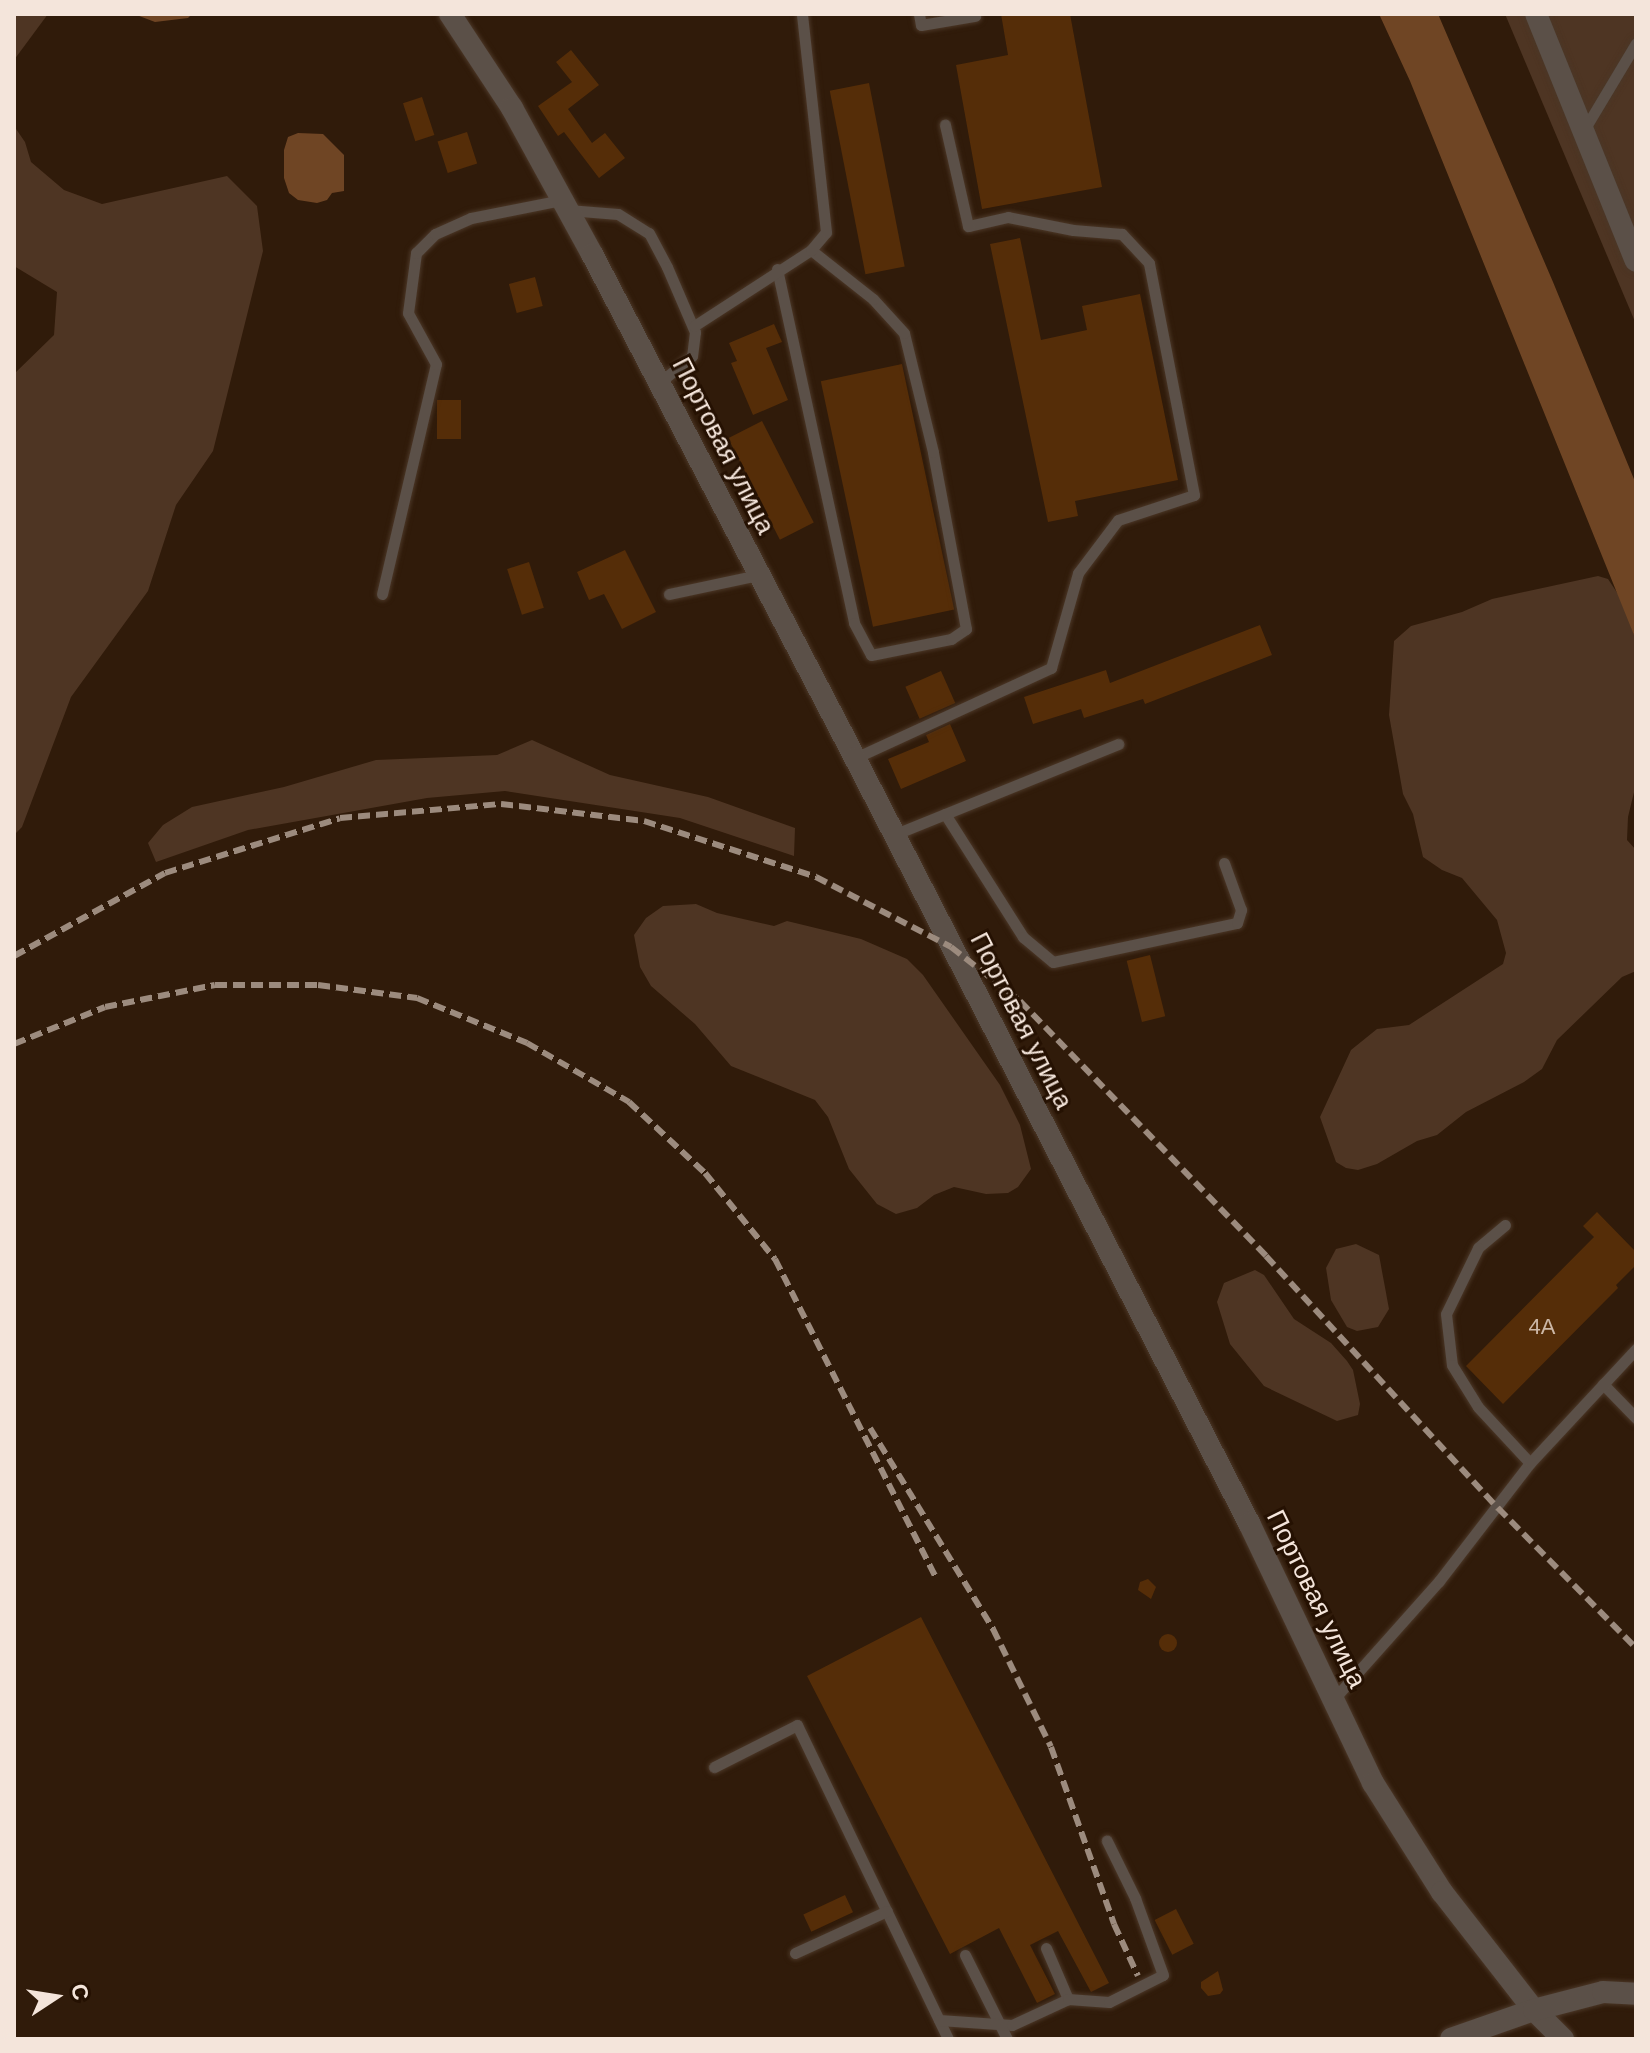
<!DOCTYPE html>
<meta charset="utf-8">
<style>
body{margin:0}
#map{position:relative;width:1650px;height:2053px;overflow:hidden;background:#301b0a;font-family:Helvetica,sans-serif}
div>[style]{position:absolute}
.green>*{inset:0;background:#4e3523}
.water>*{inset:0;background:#6f4524}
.building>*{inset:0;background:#552d08;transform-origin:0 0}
.round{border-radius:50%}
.roads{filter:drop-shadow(0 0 2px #4b3727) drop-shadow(0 0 2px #4b3727)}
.lane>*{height:11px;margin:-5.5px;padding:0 5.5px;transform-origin:5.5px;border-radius:5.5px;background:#5b5048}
.street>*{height:22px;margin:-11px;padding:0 11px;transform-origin:11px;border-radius:11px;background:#5b5048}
.rail>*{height:6px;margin-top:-3px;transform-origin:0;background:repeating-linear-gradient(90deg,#9c8b7e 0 12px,transparent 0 18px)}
span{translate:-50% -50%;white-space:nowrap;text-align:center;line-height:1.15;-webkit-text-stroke:6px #251102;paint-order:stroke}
.number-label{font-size:22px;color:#ccb7a6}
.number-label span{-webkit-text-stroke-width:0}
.street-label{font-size:26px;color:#f4e5db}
.frame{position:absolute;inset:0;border:16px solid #f4e5db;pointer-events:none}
.north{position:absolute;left:16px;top:1957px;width:80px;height:80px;-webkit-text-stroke:6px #251102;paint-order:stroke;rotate:78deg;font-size:22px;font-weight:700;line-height:32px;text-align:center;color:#f4e5db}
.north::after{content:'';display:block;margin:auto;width:28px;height:36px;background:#f4e5db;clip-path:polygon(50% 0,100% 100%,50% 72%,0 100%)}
</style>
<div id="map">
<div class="green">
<div style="clip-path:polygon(14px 14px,48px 14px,14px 60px)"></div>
<div style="clip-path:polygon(1505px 14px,1636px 14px,1636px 324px)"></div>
<div style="clip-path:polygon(14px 126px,25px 142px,31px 162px,64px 190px,102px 204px,227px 176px,257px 206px,263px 251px,213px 451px,176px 505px,148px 591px,71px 697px,22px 827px,14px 835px,14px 374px,54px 335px,57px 292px,14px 266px)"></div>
<div style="clip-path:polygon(1598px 576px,1608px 579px,1622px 600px,1636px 640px,1636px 784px,1628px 817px,1627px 840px,1636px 850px,1636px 971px,1622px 977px,1557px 1040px,1542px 1069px,1524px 1082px,1466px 1112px,1437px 1135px,1417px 1141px,1377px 1164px,1358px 1170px,1346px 1168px,1336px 1162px,1320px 1117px,1351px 1050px,1377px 1029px,1409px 1025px,1503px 964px,1506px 953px,1497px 920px,1462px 878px,1442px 870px,1423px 857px,1413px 814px,1403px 794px,1389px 715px,1394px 641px,1411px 626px,1462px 612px,1492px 599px)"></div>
<div style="clip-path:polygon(532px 740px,610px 775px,708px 797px,795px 828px,794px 856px,680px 818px,505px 791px,427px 798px,248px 830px,156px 862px,148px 843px,163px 825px,192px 807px,284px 787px,376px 760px,497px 755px)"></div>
<div style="clip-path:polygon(696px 904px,717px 913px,774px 926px,787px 921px,861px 939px,907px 959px,923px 975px,1000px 1085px,1020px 1125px,1031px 1169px,1018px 1187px,1008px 1193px,986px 1194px,954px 1187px,934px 1195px,917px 1208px,896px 1214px,877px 1204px,849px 1169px,828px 1117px,815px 1100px,731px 1066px,695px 1024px,651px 986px,640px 967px,634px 935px,646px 918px,663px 906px)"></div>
<div style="clip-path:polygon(1356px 1244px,1379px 1255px,1389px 1309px,1378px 1327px,1357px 1331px,1347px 1327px,1331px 1300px,1326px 1268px,1336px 1249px)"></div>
<div style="clip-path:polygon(1255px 1270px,1264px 1275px,1294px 1319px,1331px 1343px,1347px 1361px,1353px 1370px,1360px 1404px,1358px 1415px,1337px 1421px,1264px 1386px,1230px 1344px,1217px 1302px,1224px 1283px)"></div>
</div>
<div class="water">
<div style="clip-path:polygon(134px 14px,192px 14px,188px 18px,155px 22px)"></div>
<div style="clip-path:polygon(1379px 14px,1438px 14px,1553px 282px,1636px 484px,1636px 640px,1410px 81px)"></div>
<div style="clip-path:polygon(298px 133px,323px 134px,344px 155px,344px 191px,332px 193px,327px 200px,317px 203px,298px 200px,289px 193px,284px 178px,284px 150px,288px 137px)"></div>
</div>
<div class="building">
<div style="clip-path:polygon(1001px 14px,1070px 14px,1102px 187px,982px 209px,956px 65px,1008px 55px)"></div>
<div style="clip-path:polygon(571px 50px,599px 85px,568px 109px,592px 143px,605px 133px,625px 158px,599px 178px,564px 132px,558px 136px,538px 106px,572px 82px,556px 62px)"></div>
<div style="left:869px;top:83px;width:187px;height:40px;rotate:79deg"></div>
<div style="left:422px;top:97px;width:40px;height:20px;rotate:72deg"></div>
<div style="left:467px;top:132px;width:33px;height:31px;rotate:72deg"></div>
<div style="clip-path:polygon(1020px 238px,1041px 340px,1087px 330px,1082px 306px,1140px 294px,1178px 480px,1075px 501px,1078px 516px,1048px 522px,990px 244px)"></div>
<div style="left:535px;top:277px;width:30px;height:27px;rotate:75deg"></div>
<div style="clip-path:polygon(774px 324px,782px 342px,766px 348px,788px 400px,753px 415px,731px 363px,737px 361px,729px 343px)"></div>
<div style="left:902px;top:364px;width:251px;height:83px;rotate:78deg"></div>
<div style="left:437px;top:400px;width:24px;height:39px"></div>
<div style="left:762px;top:421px;width:114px;height:38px;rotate:63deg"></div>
<div style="clip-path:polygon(625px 550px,656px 612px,622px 629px,604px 594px,589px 600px,577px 572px)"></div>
<div style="left:529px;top:562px;width:48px;height:23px;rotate:72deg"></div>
<div style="clip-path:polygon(1260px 625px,1272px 655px,1145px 704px,1143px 699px,1084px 718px,1081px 709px,1033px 724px,1024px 697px,1106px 670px,1110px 683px)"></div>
<div style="left:941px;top:671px;width:35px;height:39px;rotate:66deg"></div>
<div style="clip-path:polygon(950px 724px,966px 761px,901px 789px,888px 759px,929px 742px,926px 735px)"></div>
<div style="left:1150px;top:955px;width:63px;height:24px;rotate:76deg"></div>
<div style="clip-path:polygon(1597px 1212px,1636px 1252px,1636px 1265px,1616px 1285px,1618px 1288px,1503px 1404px,1466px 1366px,1594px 1237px,1583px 1226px)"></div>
<div style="clip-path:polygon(1148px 1579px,1156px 1587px,1151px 1599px,1138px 1590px,1140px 1582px)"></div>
<div style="clip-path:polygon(921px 1617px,1109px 1983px,1091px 1992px,1058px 1931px,1030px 1945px,1055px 1994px,1037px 2003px,999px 1928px,950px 1954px,807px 1676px)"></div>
<div class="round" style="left:1159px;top:1634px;width:18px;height:18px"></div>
<div style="left:845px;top:1895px;width:19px;height:46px;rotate:65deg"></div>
<div style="left:1176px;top:1909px;width:39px;height:24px;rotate:63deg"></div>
<div style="clip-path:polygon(1218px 1971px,1223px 1990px,1220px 1994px,1208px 1996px,1201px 1988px,1201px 1982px)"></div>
</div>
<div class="roads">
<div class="lane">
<div style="left:919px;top:14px;width:11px;rotate:80deg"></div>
<div style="left:921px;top:25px;width:55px;rotate:-9.5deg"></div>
<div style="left:1584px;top:130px;width:101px;rotate:-59.1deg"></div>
<div style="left:568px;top:210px;width:50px;rotate:4.6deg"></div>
<div style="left:618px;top:214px;width:36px;rotate:32deg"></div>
<div style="left:649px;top:233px;width:38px;rotate:62deg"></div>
<div style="left:667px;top:267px;width:71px;rotate:66.7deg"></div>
<div style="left:695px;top:332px;width:24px;rotate:97deg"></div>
<div style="left:692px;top:356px;width:43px;rotate:140.7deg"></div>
<div style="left:777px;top:269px;width:362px;rotate:77.7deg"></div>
<div style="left:854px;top:623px;width:36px;rotate:62deg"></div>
<div style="left:871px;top:655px;width:82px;rotate:-11.3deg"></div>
<div style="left:951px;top:639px;width:18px;rotate:-34deg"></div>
<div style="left:966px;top:629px;width:180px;rotate:-100.6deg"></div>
<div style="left:933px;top:452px;width:122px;rotate:-103.7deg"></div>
<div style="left:904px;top:333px;width:46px;rotate:-132.4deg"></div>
<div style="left:873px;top:299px;width:79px;rotate:-141.7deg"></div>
<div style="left:694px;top:326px;width:140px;rotate:-33deg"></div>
<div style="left:811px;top:250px;width:23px;rotate:-50deg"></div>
<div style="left:826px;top:232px;width:219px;rotate:-96.3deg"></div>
<div style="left:382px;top:594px;width:236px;rotate:-76.8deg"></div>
<div style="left:436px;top:364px;width:58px;rotate:-118.8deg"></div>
<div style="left:408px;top:313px;width:61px;rotate:-82.4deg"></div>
<div style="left:416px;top:253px;width:27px;rotate:-45deg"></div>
<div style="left:435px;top:234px;width:39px;rotate:-24deg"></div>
<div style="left:471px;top:218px;width:93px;rotate:-11.2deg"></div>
<div style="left:669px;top:594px;width:91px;rotate:-12.1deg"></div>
<div style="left:855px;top:758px;width:216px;rotate:-24.7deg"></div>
<div style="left:1051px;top:668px;width:99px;rotate:-74.1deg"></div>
<div style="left:1078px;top:573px;width:66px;rotate:-53deg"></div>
<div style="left:1118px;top:520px;width:80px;rotate:-18.2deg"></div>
<div style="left:1194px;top:495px;width:236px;rotate:-101deg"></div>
<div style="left:1149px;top:263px;width:40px;rotate:-133deg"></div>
<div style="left:1122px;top:234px;width:49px;rotate:-175.3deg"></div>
<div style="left:1073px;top:230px;width:66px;rotate:-168.7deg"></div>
<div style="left:1008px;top:217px;width:41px;rotate:167.3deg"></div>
<div style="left:968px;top:226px;width:104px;rotate:-102.8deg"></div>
<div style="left:945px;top:814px;width:146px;rotate:57.6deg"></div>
<div style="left:1023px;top:937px;width:39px;rotate:40deg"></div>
<div style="left:1053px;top:962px;width:188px;rotate:-12deg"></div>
<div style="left:1237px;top:923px;width:14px;rotate:-73deg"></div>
<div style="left:1241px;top:910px;width:50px;rotate:-109.9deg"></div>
<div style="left:893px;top:835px;width:243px;rotate:-22deg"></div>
<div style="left:1505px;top:1225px;width:35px;rotate:140deg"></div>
<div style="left:1478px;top:1248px;width:73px;rotate:115.9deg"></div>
<div style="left:1446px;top:1314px;width:51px;rotate:83.3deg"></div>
<div style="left:1452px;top:1365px;width:49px;rotate:58.2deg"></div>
<div style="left:1478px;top:1407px;width:76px;rotate:47.1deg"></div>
<div style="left:1603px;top:1384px;width:47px;rotate:45.9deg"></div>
<div style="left:1333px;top:1700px;width:159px;rotate:-48.3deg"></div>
<div style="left:1439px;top:1581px;width:149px;rotate:-52.4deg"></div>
<div style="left:1530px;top:1463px;width:156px;rotate:-47.1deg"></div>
<div style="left:714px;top:1767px;width:93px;rotate:-26.8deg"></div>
<div style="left:797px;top:1725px;width:348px;rotate:64.3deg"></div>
<div style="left:1046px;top:1948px;width:56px;rotate:66.7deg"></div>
<div style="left:795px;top:1953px;width:101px;rotate:-24.5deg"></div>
<div style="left:965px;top:1955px;width:94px;rotate:63.4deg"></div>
<div style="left:939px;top:2020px;width:73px;rotate:3.9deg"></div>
<div style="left:1012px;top:2025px;width:62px;rotate:-24.9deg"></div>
<div style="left:1068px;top:1999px;width:41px;rotate:4.2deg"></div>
<div style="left:1109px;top:2002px;width:60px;rotate:-26.6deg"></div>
<div style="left:1163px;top:1975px;width:82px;rotate:-110deg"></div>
<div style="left:1135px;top:1898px;width:64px;rotate:-116.2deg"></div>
</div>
<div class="street">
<div style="left:450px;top:14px;width:113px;rotate:56.6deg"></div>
<div style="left:512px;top:108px;width:166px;rotate:61.3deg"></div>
<div style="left:592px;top:254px;width:568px;rotate:62.44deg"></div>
<div style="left:855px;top:758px;width:861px;rotate:62.75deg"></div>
<div style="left:1249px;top:1523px;width:288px;rotate:64.5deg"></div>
<div style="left:1373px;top:1783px;width:129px;rotate:57.7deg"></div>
<div style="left:1442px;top:1892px;width:150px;rotate:52.1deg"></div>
<div style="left:1534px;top:2010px;width:41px;rotate:45deg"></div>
<div style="left:1536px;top:14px;width:266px;rotate:68deg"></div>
<div style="left:1451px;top:2039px;width:88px;rotate:-19.3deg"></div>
<div style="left:1534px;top:2010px;width:71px;rotate:-14.6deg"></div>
<div style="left:1603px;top:1992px;width:33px;rotate:3deg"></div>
</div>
</div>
<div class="rail">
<div style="left:14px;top:956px;width:172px;rotate:-28.8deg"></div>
<div style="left:165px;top:873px;width:183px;rotate:-17.4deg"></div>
<div style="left:340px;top:818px;width:162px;rotate:-5deg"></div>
<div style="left:501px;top:804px;width:144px;rotate:6.8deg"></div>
<div style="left:644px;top:821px;width:181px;rotate:18deg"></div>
<div style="left:816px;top:877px;width:152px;rotate:27.4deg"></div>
<div style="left:951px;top:947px;width:88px;rotate:38deg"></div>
<div style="left:1020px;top:1001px;width:354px;rotate:46deg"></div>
<div style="left:1266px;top:1256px;width:343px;rotate:47.4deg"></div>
<div style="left:1498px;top:1508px;width:197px;rotate:45.4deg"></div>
<div style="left:14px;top:1044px;width:98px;rotate:-22.1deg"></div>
<div style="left:105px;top:1007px;width:112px;rotate:-11.3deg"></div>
<div style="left:215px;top:985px;width:103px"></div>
<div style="left:318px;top:985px;width:100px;rotate:7.5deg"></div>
<div style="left:417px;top:998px;width:119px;rotate:22.2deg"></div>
<div style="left:527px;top:1043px;width:118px;rotate:30deg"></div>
<div style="left:629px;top:1102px;width:104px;rotate:43.1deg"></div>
<div style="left:705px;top:1173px;width:111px;rotate:50.9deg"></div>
<div style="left:775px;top:1259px;width:357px;rotate:63.2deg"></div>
<div style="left:870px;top:1428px;width:236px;rotate:58.5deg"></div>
<div style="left:993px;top:1629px;width:131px;rotate:63.8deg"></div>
<div style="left:1051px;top:1747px;width:188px;rotate:70.4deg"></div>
<div style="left:1114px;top:1924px;width:57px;rotate:65.2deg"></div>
</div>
<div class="number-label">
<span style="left:1542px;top:1327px">4А</span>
</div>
<div class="street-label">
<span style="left:723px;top:446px;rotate:63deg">Портовая улица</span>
<span style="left:1021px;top:1021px;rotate:63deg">Портовая улица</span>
<span style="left:1316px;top:1599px;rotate:64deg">Портовая улица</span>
</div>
<div class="frame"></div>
<div class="north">С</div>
</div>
